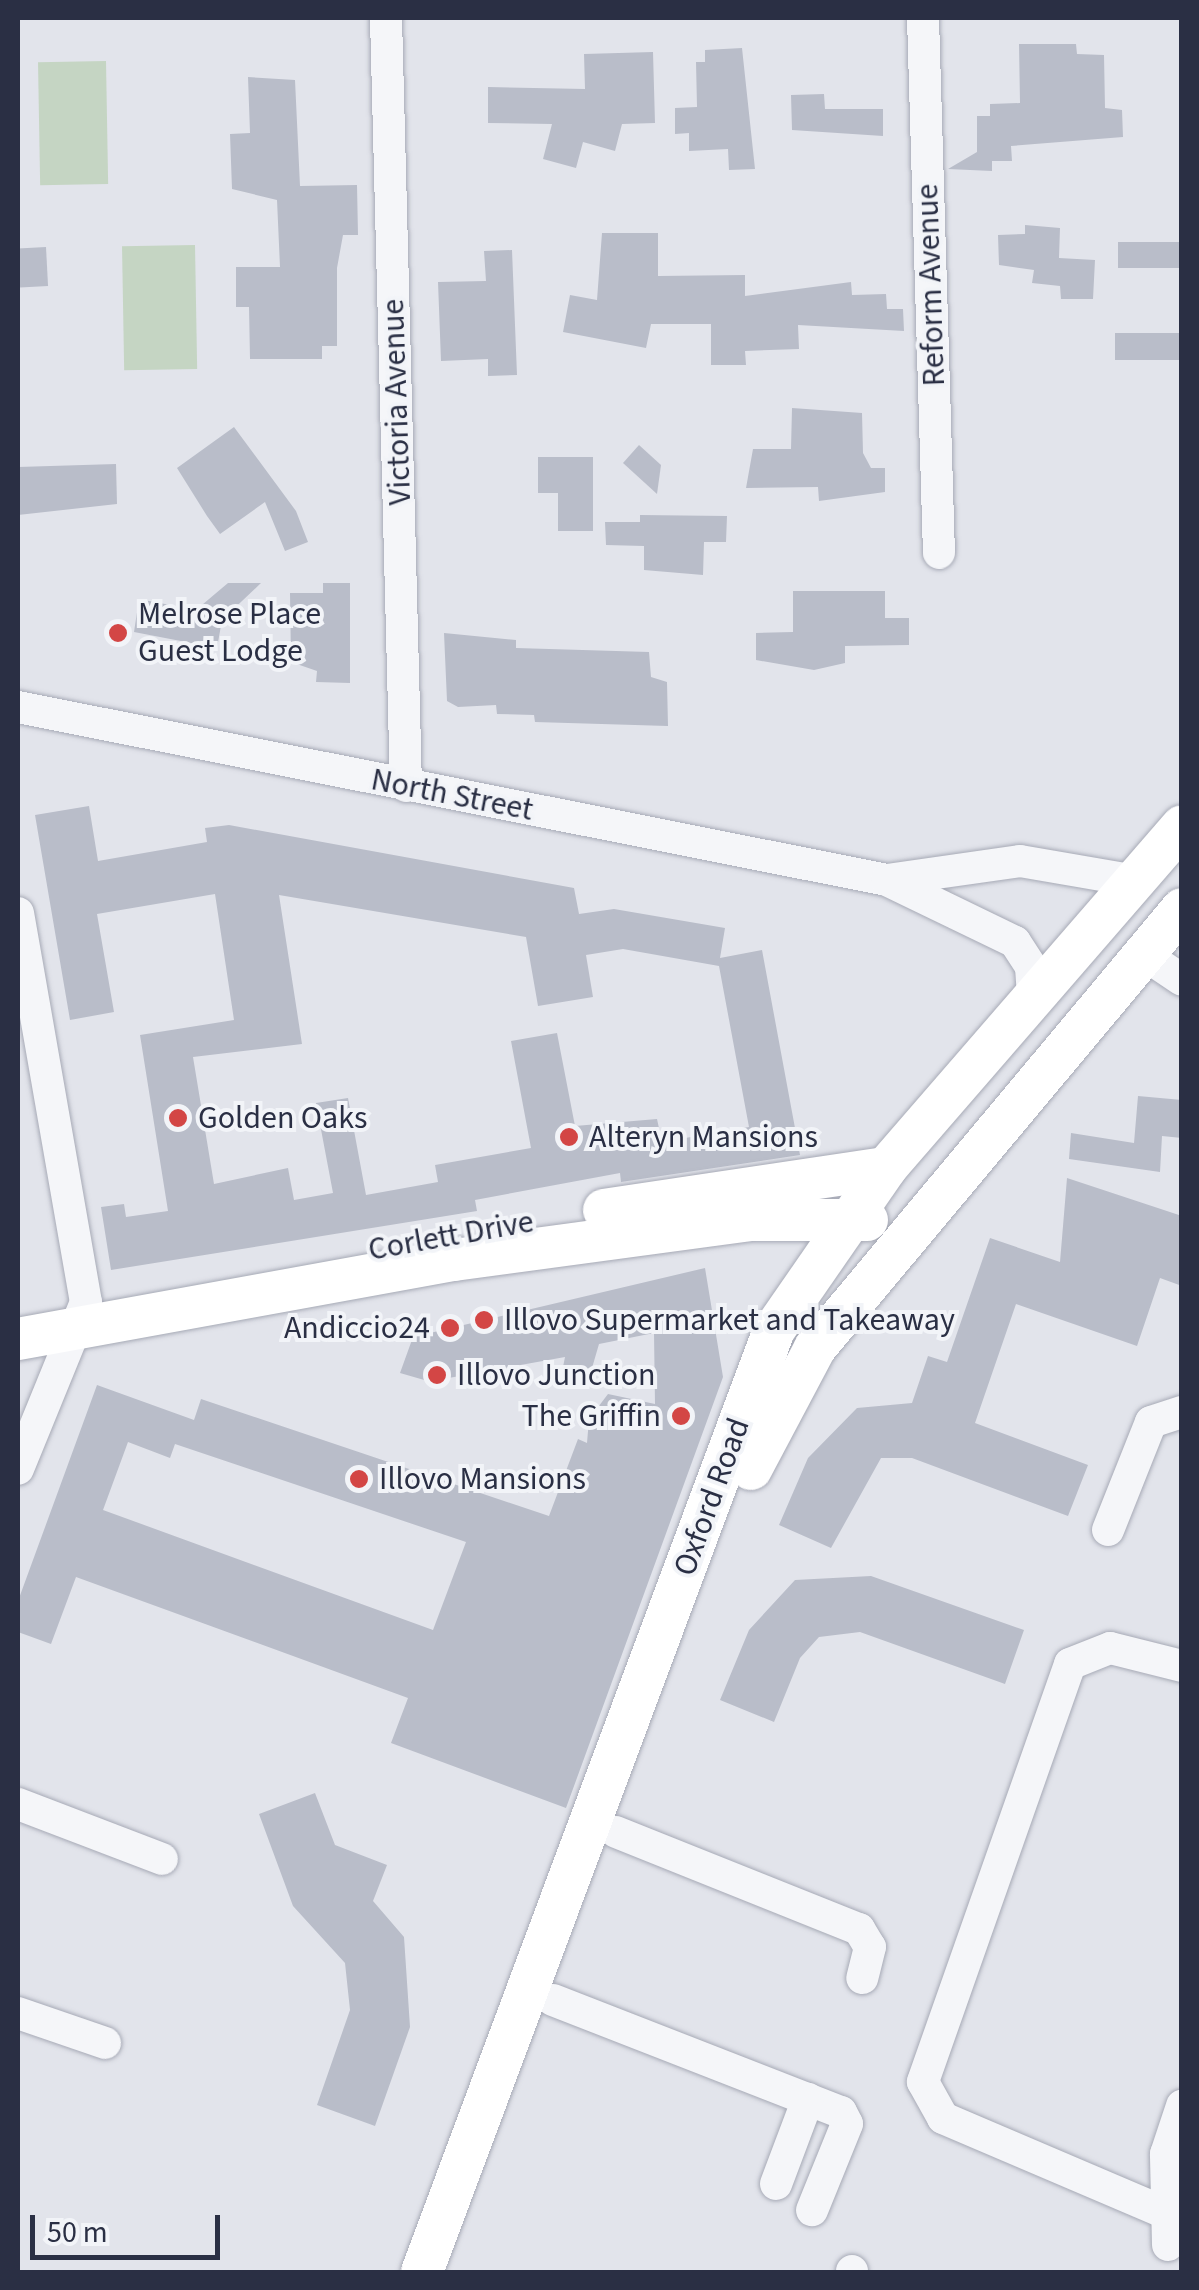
<!DOCTYPE html>
<style>
body{margin:0}
#map{position:relative;width:1199px;height:2290px;overflow:hidden;background:#e2e4eb;font-family:"Source Sans 3",sans-serif}
div>[style]{position:absolute}
.green>*{inset:0;background:#c5d5c3;transform-origin:0 0}
.building>*{inset:0;background:#b9bdc9;transform-origin:0 0}
.roads{filter:drop-shadow(0 0 2px #a7aab6) drop-shadow(0 0 2px #a7aab6)}
.minor>*{height:32px;margin:-16px;padding:0 16px;transform-origin:16px;border-radius:16px;background:#f5f6f9}
.major>*{height:42px;margin:-21px;padding:0 21px;transform-origin:21px;border-radius:21px;background:#fff}
.dots>*{width:28px;height:28px;translate:-50% -50%;box-sizing:border-box;border:5px solid #f2f4f8;border-radius:50%}
span{translate:-50% -50%;white-space:nowrap;text-align:center;line-height:1.15;-webkit-text-stroke:8px #f2f4f8;paint-order:stroke}
.street-label{font-size:32px;color:#2a2f44}
.poi-label{font-size:32px;color:#2a2f44}
.left{translate:0 -50%;text-align:left}
.right{translate:-100% -50%;text-align:right}
.frame{position:absolute;inset:0;border:20px solid #2a2f44;pointer-events:none}
.scale{position:absolute;left:30px;top:2215px;width:190px;height:45px;box-sizing:border-box;border:5px solid #2a2f44;border-top:0;padding-left:12px;font-size:30px;line-height:35px;white-space:nowrap;color:#2a2f44;-webkit-text-stroke:8px #f2f4f8;paint-order:stroke}
</style>
<div id="map">
<div class="green">
<div style="left:106px;top:61px;width:123px;height:68px;rotate:89deg"></div>
<div style="left:195px;top:245px;width:124px;height:73px;rotate:89deg"></div>
</div>
<div class="building">
<div style="clip-path:polygon(1019px 44px,1076px 44px,1077px 54px,1104px 55px,1105px 108px,1122px 110px,1123px 137px,1011px 146px,1012px 161px,992px 161px,992px 171px,948px 169px,977px 152px,977px 116px,990px 116px,990px 104px,1020px 103px)"></div>
<div style="clip-path:polygon(742px 48px,755px 169px,729px 170px,728px 149px,689px 151px,689px 133px,675px 134px,675px 108px,697px 107px,696px 62px,705px 62px,705px 50px)"></div>
<div style="clip-path:polygon(653px 52px,655px 123px,622px 124px,615px 151px,583px 142px,576px 168px,543px 159px,552px 124px,488px 123px,488px 87px,585px 89px,584px 54px)"></div>
<div style="clip-path:polygon(248px 77px,295px 80px,300px 186px,357px 185px,358px 235px,343px 235px,337px 268px,337px 346px,322px 346px,322px 359px,250px 359px,249px 307px,236px 307px,236px 267px,280px 267px,277px 200px,232px 189px,230px 134px,250px 133px)"></div>
<div style="clip-path:polygon(824px 94px,825px 109px,883px 109px,883px 136px,792px 130px,791px 95px)"></div>
<div style="clip-path:polygon(1025px 225px,1060px 228px,1059px 258px,1095px 260px,1093px 299px,1061px 299px,1060px 286px,1032px 283px,1034px 270px,999px 265px,998px 235px,1025px 234px)"></div>
<div style="clip-path:polygon(602px 233px,658px 233px,658px 276px,745px 275px,745px 296px,851px 282px,852px 295px,886px 294px,887px 309px,903px 309px,904px 331px,798px 325px,799px 349px,745px 351px,746px 365px,711px 365px,711px 324px,651px 324px,646px 348px,563px 332px,570px 295px,597px 300px)"></div>
<div style="left:1182px;top:242px;width:26px;height:64px;rotate:90deg"></div>
<div style="left:46px;top:247px;width:39px;height:28px;rotate:87deg"></div>
<div style="clip-path:polygon(512px 250px,517px 375px,488px 376px,488px 359px,441px 361px,438px 282px,486px 281px,484px 251px)"></div>
<div style="left:1182px;top:333px;width:27px;height:67px;rotate:90deg"></div>
<div style="clip-path:polygon(792px 408px,862px 413px,863px 453px,871px 468px,885px 468px,885px 492px,819px 501px,818px 487px,746px 488px,753px 449px,791px 449px)"></div>
<div style="clip-path:polygon(234px 427px,296px 511px,308px 542px,285px 551px,265px 502px,220px 534px,207px 516px,177px 468px)"></div>
<div style="clip-path:polygon(639px 445px,661px 465px,657px 494px,623px 463px)"></div>
<div style="clip-path:polygon(538px 457px,593px 457px,593px 531px,558px 531px,558px 493px,538px 493px)"></div>
<div style="clip-path:polygon(116px 464px,117px 504px,18px 515px,18px 467px)"></div>
<div style="clip-path:polygon(640px 515px,727px 516px,726px 542px,704px 542px,703px 575px,644px 570px,644px 546px,606px 545px,605px 522px,640px 522px)"></div>
<div style="clip-path:polygon(228px 583px,261px 583px,222px 620px,217px 648px,134px 632px,139px 599px,196px 610px)"></div>
<div style="clip-path:polygon(323px 583px,350px 583px,350px 683px,316px 682px,317px 671px,291px 662px,290px 593px,323px 593px)"></div>
<div style="clip-path:polygon(793px 591px,885px 591px,885px 618px,909px 618px,909px 645px,845px 646px,845px 663px,814px 670px,756px 660px,756px 633px,793px 632px)"></div>
<div style="clip-path:polygon(444px 633px,516px 640px,516px 648px,649px 652px,651px 677px,667px 682px,668px 726px,535px 722px,534px 715px,497px 714px,496px 705px,458px 707px,447px 701px)"></div>
<div style="clip-path:polygon(evenodd,89px 806px,98px 861px,207px 842px,205px 828px,229px 825px,574px 888px,579px 914px,614px 909px,725px 928px,720px 958px,762px 950px,800px 1155px,621px 1182px,620px 1173px,475px 1200px,477px 1211px,111px 1270px,101px 1207px,124px 1204px,126px 1217px,168px 1211px,140px 1035px,234px 1020px,215px 894px,97px 914px,114px 1012px,70px 1020px,35px 815px,89px 806px,279px 895px,526px 937px,538px 1006px,593px 997px,586px 955px,623px 949px,719px 966px,749px 1127px,662px 1142px,657px 1119px,575px 1126px,557px 1033px,511px 1041px,531px 1148px,435px 1165px,438px 1182px,366px 1195px,348px 1098px,316px 1103px,333px 1193px,294px 1200px,288px 1168px,214px 1184px,193px 1057px,302px 1044px,279px 895px)"></div>
<div style="clip-path:polygon(1138px 1096px,1182px 1100px,1182px 1138px,1162px 1136px,1160px 1172px,1069px 1159px,1071px 1133px,1134px 1143px)"></div>
<div style="clip-path:polygon(1067px 1178px,1182px 1216px,1182px 1286px,1160px 1278px,1137px 1346px,1016px 1304px,975px 1423px,1088px 1465px,1068px 1516px,912px 1458px,881px 1458px,831px 1548px,779px 1525px,808px 1458px,857px 1408px,912px 1403px,928px 1356px,947px 1362px,990px 1238px,1060px 1262px)"></div>
<div style="clip-path:polygon(evenodd,705px 1268px,723px 1377px,566px 1808px,391px 1743px,408px 1698px,76px 1577px,51px 1644px,18px 1632px,18px 1601px,97px 1385px,194px 1420px,201px 1399px,549px 1516px,578px 1439px,587px 1443px,589px 1419px,608px 1394px,655px 1404px,654px 1333px,599px 1344px,592px 1368px,562px 1372px,565px 1357px,443px 1379px,445px 1386px,400px 1373px,413px 1337px,705px 1268px,128px 1442px,170px 1458px,175px 1444px,466px 1542px,433px 1630px,103px 1510px,128px 1442px)"></div>
<div style="clip-path:polygon(871px 1576px,1024px 1630px,1005px 1684px,860px 1632px,819px 1637px,800px 1658px,774px 1722px,720px 1700px,749px 1630px,795px 1580px)"></div>
<div style="clip-path:polygon(315px 1793px,335px 1845px,387px 1865px,373px 1901px,404px 1937px,410px 2027px,375px 2126px,317px 2105px,350px 2010px,345px 1963px,293px 1906px,259px 1814px)"></div>
</div>
<div class="roads">
<div class="minor">
<div style="left:386px;top:18px;width:768px;rotate:88.51deg"></div>
<div style="left:923px;top:18px;width:535px;rotate:88.29deg"></div>
<div style="left:18px;top:707px;width:886px;rotate:11.26deg"></div>
<div style="left:887px;top:880px;width:142px;rotate:25.8deg"></div>
<div style="left:1015px;top:942px;width:30px;rotate:57deg"></div>
<div style="left:1031px;top:967px;width:27px;rotate:86deg"></div>
<div style="left:887px;top:880px;width:134px;rotate:-8.1deg"></div>
<div style="left:1020px;top:861px;width:118px;rotate:9.8deg"></div>
<div style="left:18px;top:913px;width:395px;rotate:80.1deg"></div>
<div style="left:86px;top:1302px;width:180px;rotate:112.2deg"></div>
<div style="left:1142px;top:953px;width:48px;rotate:34deg"></div>
<div style="left:1108px;top:1530px;width:116px;rotate:-68.3deg"></div>
<div style="left:1151px;top:1422px;width:33px;rotate:-18deg"></div>
<div style="left:1182px;top:1666px;width:74px;rotate:-166deg"></div>
<div style="left:1110px;top:1648px;width:43px;rotate:158.2deg"></div>
<div style="left:1070px;top:1664px;width:443px;rotate:109.4deg"></div>
<div style="left:923px;top:2082px;width:41px;rotate:60.9deg"></div>
<div style="left:943px;top:2118px;width:260px;rotate:23.1deg"></div>
<div style="left:18px;top:1804px;width:154px;rotate:20.9deg"></div>
<div style="left:616px;top:1832px;width:262px;rotate:21.8deg"></div>
<div style="left:859px;top:1929px;width:21px;rotate:59deg"></div>
<div style="left:870px;top:1947px;width:32px;rotate:104deg"></div>
<div style="left:553px;top:2000px;width:309px;rotate:21.3deg"></div>
<div style="left:841px;top:2112px;width:13px;rotate:63deg"></div>
<div style="left:847px;top:2124px;width:93px;rotate:112.1deg"></div>
<div style="left:18px;top:2013px;width:92px;rotate:19deg"></div>
<div style="left:776px;top:2184px;width:91px;rotate:-69.4deg"></div>
<div style="left:1168px;top:2245px;width:91px;rotate:-91.3deg"></div>
<div style="left:1166px;top:2154px;width:51px;rotate:-71.6deg"></div>
<div style="left:852px;top:2272px;width:1px;rotate:-90deg"></div>
</div>
<div class="major">
<div style="left:604px;top:1210px;width:285px;rotate:-8.5deg"></div>
<div style="left:18px;top:1339px;width:443px;rotate:-10.3deg"></div>
<div style="left:454px;top:1260px;width:298px;rotate:-7.7deg"></div>
<div style="left:749px;top:1220px;width:118px"></div>
<div style="left:751px;top:1469px;width:137px;rotate:-62.1deg"></div>
<div style="left:815px;top:1348px;width:572px;rotate:-50.1deg"></div>
<div style="left:422px;top:2272px;width:1006px;rotate:-69.51deg"></div>
<div style="left:774px;top:1330px;width:197px;rotate:-55.3deg"></div>
<div style="left:886px;top:1168px;width:452px;rotate:-49.1deg"></div>
</div>
</div>
<div class="dots">
<div style="left:118px;top:633px;background:#d34645"></div>
<div style="left:178px;top:1118px;background:#d34645"></div>
<div style="left:569px;top:1137px;background:#d34645"></div>
<div style="left:484px;top:1320px;background:#d34645"></div>
<div style="left:450px;top:1328px;background:#d34645"></div>
<div style="left:437px;top:1375px;background:#d34645"></div>
<div style="left:681px;top:1416px;background:#d34645"></div>
<div style="left:359px;top:1479px;background:#d34645"></div>
</div>
<div class="street-label">
<span style="left:931px;top:285px;rotate:-92deg">Reform Avenue</span>
<span style="left:397px;top:402px;rotate:-92deg">Victoria Avenue</span>
<span style="left:452px;top:795px;rotate:11deg">North Street</span>
<span style="left:451px;top:1236px;rotate:-10deg">Corlett Drive</span>
<span style="left:712px;top:1497px;rotate:-70deg">Oxford Road</span>
</div>
<div class="poi-label">
<span class="left" style="left:138px;top:633px">Melrose Place<br>Guest Lodge</span>
<span class="left" style="left:198px;top:1118px">Golden Oaks</span>
<span class="left" style="left:589px;top:1137px">Alteryn Mansions</span>
<span class="left" style="left:504px;top:1320px">Illovo Supermarket and Takeaway</span>
<span class="right" style="left:430px;top:1328px">Andiccio24</span>
<span class="left" style="left:457px;top:1375px">Illovo Junction</span>
<span class="right" style="left:661px;top:1416px">The Griffin</span>
<span class="left" style="left:379px;top:1479px">Illovo Mansions</span>
</div>
<div class="frame"></div>
<div class="scale">50 m</div>
</div>
